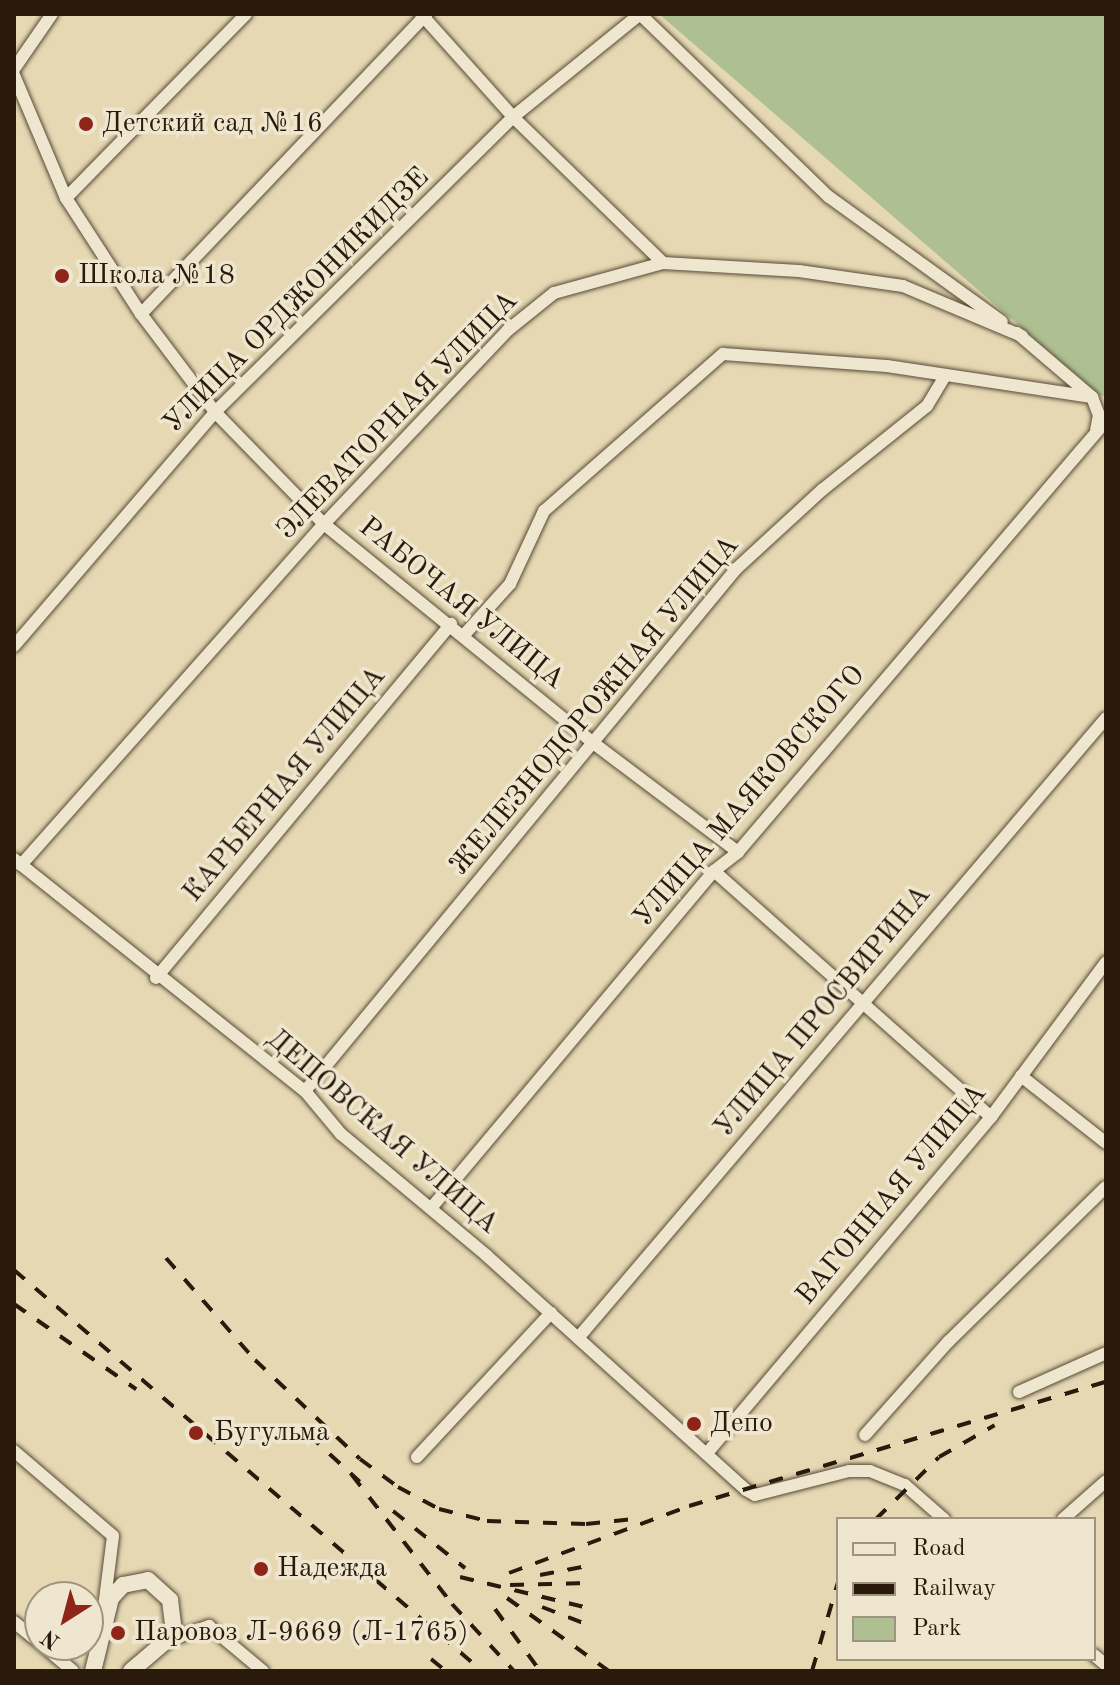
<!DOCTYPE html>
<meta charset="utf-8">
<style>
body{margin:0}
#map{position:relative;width:1120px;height:1685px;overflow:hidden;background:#e5d8b3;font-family:"Old Standard TT",serif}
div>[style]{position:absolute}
.green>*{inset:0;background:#aec091}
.roads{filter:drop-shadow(0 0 2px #584a36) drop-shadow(0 0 2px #584a36)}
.street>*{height:12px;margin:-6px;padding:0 6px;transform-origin:6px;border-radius:6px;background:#eee6ce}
.secondary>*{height:16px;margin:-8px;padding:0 8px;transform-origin:8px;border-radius:8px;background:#eee6ce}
.rail>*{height:4px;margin-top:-2px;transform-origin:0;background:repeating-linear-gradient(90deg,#291a0c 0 14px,transparent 0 28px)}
.dots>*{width:22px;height:22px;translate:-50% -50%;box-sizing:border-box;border:4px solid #eee6ce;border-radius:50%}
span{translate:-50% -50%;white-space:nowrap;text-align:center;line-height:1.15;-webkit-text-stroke:7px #eee6ce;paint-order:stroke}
.poi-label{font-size:28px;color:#291a0c}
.left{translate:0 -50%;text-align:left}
.street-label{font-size:28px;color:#291a0c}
.frame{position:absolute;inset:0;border:16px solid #291a0c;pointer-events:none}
.legend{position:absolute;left:836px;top:1517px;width:260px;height:144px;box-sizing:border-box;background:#eee6ce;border:2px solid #9f9480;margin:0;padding:10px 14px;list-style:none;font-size:24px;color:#291a0c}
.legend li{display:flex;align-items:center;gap:16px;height:40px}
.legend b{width:40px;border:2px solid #9f9480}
.north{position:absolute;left:24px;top:1581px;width:80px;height:80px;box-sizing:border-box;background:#eee6ce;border:2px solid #9f9480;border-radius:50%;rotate:216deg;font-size:22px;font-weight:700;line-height:32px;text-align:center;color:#291a0c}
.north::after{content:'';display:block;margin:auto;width:28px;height:36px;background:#8f2418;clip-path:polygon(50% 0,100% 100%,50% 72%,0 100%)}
</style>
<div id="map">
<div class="green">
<div style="clip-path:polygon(659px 14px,1106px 14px,1106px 393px,1102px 397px)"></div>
</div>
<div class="roads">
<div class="street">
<div style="left:421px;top:14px;width:138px;rotate:48.2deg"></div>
<div style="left:513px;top:117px;width:209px;rotate:44.2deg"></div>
<div style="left:640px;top:14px;width:263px;rotate:44.1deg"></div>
<div style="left:829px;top:197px;width:213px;rotate:35.8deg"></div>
<div style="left:14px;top:69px;width:67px;rotate:-55.4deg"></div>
<div style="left:14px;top:75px;width:134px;rotate:67.1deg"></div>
<div style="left:66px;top:198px;width:138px;rotate:57.1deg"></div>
<div style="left:141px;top:314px;width:123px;rotate:52.9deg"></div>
<div style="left:215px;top:412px;width:156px;rotate:45.8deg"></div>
<div style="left:324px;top:524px;width:345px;rotate:39.1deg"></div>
<div style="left:592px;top:742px;width:183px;rotate:37deg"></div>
<div style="left:66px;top:198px;width:257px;rotate:-45.6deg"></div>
<div style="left:141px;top:314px;width:414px;rotate:-46.4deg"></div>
<div style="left:1017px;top:333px;width:99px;rotate:40.5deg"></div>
<div style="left:1092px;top:397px;width:19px;rotate:69deg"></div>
<div style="left:1099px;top:415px;width:15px;rotate:101deg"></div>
<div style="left:464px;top:635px;width:69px;rotate:-48deg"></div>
<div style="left:510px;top:584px;width:81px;rotate:-65deg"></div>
<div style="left:544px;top:511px;width:238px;rotate:-41.3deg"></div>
<div style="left:723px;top:354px;width:164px;rotate:4.2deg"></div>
<div style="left:887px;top:366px;width:207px;rotate:8.6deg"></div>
<div style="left:14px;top:646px;width:308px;rotate:-49.3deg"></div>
<div style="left:215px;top:412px;width:419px;rotate:-44.7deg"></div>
<div style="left:513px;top:117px;width:164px;rotate:-39deg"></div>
<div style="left:14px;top:859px;width:372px;rotate:38.6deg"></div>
<div style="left:305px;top:1091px;width:56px;rotate:50.1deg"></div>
<div style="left:341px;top:1134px;width:189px;rotate:39.8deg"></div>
<div style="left:486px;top:1255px;width:350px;rotate:42.1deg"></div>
<div style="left:746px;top:1490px;width:10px;rotate:29deg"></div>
<div style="left:755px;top:1495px;width:97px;rotate:-14.3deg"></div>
<div style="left:849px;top:1471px;width:21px"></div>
<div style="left:870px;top:1471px;width:38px;rotate:22deg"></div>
<div style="left:905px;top:1485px;width:52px;rotate:41.1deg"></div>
<div style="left:21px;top:865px;width:456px;rotate:-48.4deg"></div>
<div style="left:324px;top:524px;width:267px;rotate:-46.5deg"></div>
<div style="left:508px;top:330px;width:59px;rotate:-38.8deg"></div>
<div style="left:554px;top:293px;width:113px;rotate:-15.4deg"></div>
<div style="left:663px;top:263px;width:136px;rotate:3.4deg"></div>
<div style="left:799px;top:271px;width:105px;rotate:8.2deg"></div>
<div style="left:903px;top:286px;width:129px;rotate:22.8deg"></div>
<div style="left:714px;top:871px;width:370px;rotate:41.6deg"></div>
<div style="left:156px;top:978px;width:461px;rotate:-50.2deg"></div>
<div style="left:1021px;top:1076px;width:108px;rotate:38.2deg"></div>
<div style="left:305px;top:1091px;width:677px;rotate:-50.45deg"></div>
<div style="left:736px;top:569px;width:117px;rotate:-42.6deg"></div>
<div style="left:822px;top:490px;width:134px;rotate:-38.7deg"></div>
<div style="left:927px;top:406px;width:35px;rotate:-59deg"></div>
<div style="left:432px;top:1207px;width:439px;rotate:-50deg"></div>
<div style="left:714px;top:871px;width:31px;rotate:-38deg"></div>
<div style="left:738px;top:852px;width:567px;rotate:-49.51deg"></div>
<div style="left:578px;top:1338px;width:814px;rotate:-49.58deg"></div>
<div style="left:1019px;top:1392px;width:95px;rotate:-24.1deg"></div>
<div style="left:865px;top:1435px;width:125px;rotate:-48.3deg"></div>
<div style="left:948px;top:1342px;width:221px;rotate:-44.5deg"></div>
<div style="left:14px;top:1451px;width:130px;rotate:40.6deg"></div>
<div style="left:113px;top:1536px;width:72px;rotate:97.2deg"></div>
<div style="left:708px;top:1452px;width:439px;rotate:-49.8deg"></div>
<div style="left:991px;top:1117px;width:193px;rotate:-53.4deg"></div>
<div style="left:417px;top:1457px;width:197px;rotate:-47.1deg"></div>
<div style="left:1063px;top:1519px;width:57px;rotate:-41.5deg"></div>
<div style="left:14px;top:1622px;width:33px;rotate:39deg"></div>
<div style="left:166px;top:1641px;width:46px;rotate:-19.2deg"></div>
<div style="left:209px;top:1626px;width:70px;rotate:39.8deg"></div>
<div style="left:42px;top:1645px;width:40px;rotate:40deg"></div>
<div style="left:1094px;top:1655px;width:16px;rotate:40deg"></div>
</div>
<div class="secondary">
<div style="left:93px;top:1671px;width:75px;rotate:-76.1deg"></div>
<div style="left:111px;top:1598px;width:18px;rotate:-47deg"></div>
<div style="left:123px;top:1585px;width:25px;rotate:-11deg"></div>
<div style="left:148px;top:1580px;width:30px;rotate:42deg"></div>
<div style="left:170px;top:1600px;width:26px;rotate:83deg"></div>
<div style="left:173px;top:1626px;width:17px;rotate:115deg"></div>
<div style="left:166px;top:1641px;width:46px;rotate:139.4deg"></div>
</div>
</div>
<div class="rail">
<div style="left:166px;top:1258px;width:135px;rotate:48.9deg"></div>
<div style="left:255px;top:1360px;width:144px;rotate:43.3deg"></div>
<div style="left:360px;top:1459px;width:47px;rotate:36.4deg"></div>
<div style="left:398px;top:1487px;width:47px;rotate:28.2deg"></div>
<div style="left:439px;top:1509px;width:49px;rotate:14deg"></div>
<div style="left:487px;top:1521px;width:99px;rotate:1.7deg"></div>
<div style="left:586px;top:1524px;width:48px;rotate:-5.9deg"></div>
<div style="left:14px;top:1270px;width:616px;rotate:40.59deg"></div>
<div style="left:14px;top:1304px;width:149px;rotate:34.9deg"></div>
<div style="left:309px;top:1435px;width:69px;rotate:42.7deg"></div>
<div style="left:352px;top:1475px;width:163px;rotate:52.2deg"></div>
<div style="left:452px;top:1604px;width:91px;rotate:47.2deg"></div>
<div style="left:393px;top:1511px;width:92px;rotate:38.4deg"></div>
<div style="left:876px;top:1519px;width:88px;rotate:-44.5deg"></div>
<div style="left:939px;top:1457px;width:64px;rotate:-29.7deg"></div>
<div style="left:509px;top:1573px;width:192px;rotate:-20.4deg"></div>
<div style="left:689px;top:1506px;width:435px;rotate:-16.6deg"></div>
<div style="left:540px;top:1575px;width:48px;rotate:-10.8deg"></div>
<div style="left:460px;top:1577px;width:132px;rotate:13.6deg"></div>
<div style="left:510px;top:1585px;width:79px;rotate:-1.5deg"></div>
<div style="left:507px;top:1598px;width:125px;rotate:35.6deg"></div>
<div style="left:542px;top:1607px;width:44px;rotate:21.3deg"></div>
<div style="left:495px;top:1609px;width:77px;rotate:54deg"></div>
<div style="left:431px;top:1659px;width:19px;rotate:39deg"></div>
<div style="left:812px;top:1671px;width:93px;rotate:-73.7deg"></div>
</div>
<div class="dots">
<div style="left:86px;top:124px;background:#8f2418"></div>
<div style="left:62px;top:276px;background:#8f2418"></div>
<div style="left:694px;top:1424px;background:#8f2418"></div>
<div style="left:196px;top:1433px;background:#8f2418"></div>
<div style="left:261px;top:1569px;background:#8f2418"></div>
<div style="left:118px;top:1633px;background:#8f2418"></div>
</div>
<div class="poi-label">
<span class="left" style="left:102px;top:124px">Детский сад №16</span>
<span class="left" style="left:78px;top:276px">Школа №18</span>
<span class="left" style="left:710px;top:1424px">Депо</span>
<span class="left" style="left:214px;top:1433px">Бугульма</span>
<span class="left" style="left:277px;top:1569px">Надежда</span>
<span class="left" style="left:134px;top:1633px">Паровоз Л-9669 (Л-1765)</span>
</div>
<div class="street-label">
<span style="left:297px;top:301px;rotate:-45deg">УЛИЦА ОРДЖОНИКИДЗЕ</span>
<span style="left:398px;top:416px;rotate:-46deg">ЭЛЕВАТОРНАЯ УЛИЦА</span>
<span style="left:461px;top:604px;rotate:39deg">РАБОЧАЯ УЛИЦА</span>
<span style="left:595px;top:706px;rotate:-50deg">ЖЕЛЕЗНОДОРОЖНАЯ УЛИЦА</span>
<span style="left:285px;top:785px;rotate:-50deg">КАРЬЕРНАЯ УЛИЦА</span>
<span style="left:750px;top:797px;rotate:-49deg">УЛИЦА МАЯКОВСКОГО</span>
<span style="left:823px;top:1012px;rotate:-50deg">УЛИЦА ПРОСВИРИНА</span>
<span style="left:382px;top:1132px;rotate:41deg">ДЕПОВСКАЯ УЛИЦА</span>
<span style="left:892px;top:1195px;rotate:-50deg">ВАГОННАЯ УЛИЦА</span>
</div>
<div class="frame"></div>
<ul class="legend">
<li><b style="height:10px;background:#eee6ce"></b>Road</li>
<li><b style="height:10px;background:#291a0c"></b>Railway</li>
<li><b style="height:22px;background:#aec091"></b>Park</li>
</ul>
<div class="north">N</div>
</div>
